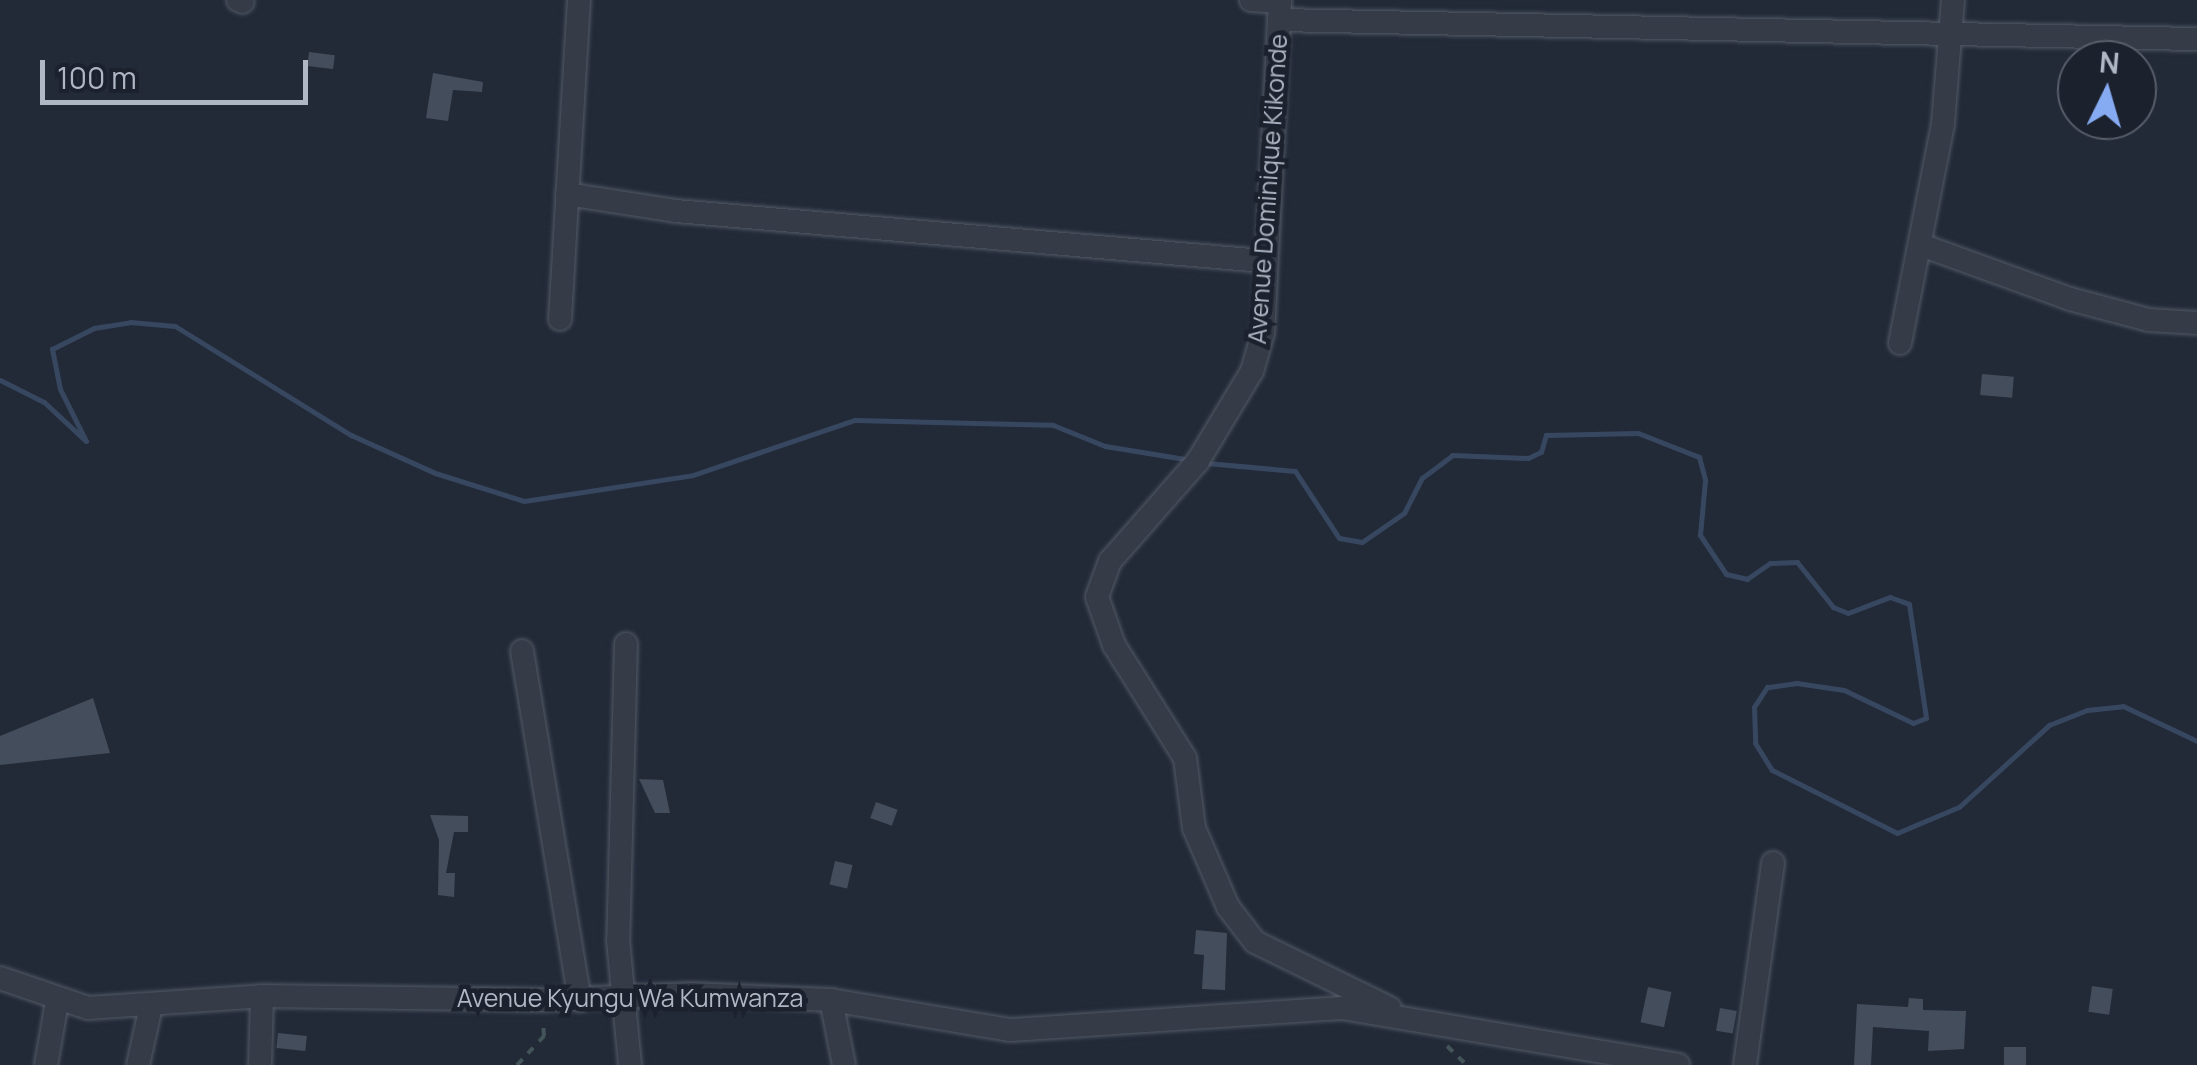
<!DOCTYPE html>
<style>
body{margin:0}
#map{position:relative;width:2197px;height:1065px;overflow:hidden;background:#222a38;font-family:Manrope,sans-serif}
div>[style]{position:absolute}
.stream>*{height:5px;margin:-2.5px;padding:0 2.5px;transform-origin:2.5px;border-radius:2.5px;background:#384760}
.building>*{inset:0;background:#434d5c;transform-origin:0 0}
.path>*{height:4px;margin-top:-2px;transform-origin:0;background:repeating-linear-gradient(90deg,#435458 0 8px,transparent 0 16px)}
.roads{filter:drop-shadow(0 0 2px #535a66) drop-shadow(0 0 2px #535a66)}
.minor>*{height:22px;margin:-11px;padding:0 11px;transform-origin:11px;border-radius:11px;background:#353c48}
span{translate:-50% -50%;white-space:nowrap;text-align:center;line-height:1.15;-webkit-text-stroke:9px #1b212d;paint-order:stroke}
.street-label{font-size:25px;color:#b0b7c4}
.north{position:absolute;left:2057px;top:40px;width:100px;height:100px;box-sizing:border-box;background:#1b212d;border:2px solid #575d69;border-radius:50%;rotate:5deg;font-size:28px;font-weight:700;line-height:40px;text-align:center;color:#b0b7c4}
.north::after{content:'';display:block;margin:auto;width:35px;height:45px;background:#87abf2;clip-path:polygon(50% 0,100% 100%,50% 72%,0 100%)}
.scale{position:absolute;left:40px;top:60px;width:268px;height:45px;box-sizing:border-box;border:5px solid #b0b7c4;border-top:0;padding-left:12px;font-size:30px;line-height:35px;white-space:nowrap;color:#b0b7c4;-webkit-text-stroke:8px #1b212d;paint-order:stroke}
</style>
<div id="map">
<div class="stream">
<div style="left:0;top:380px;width:49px;rotate:26.6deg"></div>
<div style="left:44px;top:402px;width:57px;rotate:42.9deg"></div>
<div style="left:86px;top:441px;width:58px;rotate:-116.6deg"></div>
<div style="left:60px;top:389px;width:41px;rotate:-101.3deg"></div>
<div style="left:52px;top:349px;width:47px;rotate:-26.6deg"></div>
<div style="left:94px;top:328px;width:36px;rotate:-9deg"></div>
<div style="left:130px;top:322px;width:45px;rotate:5.1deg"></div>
<div style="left:175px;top:326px;width:207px;rotate:31.8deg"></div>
<div style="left:351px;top:435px;width:92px;rotate:24.3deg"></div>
<div style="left:435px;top:473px;width:93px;rotate:17.5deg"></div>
<div style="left:524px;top:501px;width:171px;rotate:-8.7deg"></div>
<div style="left:693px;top:475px;width:171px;rotate:-18.8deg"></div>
<div style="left:855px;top:420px;width:198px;rotate:1.4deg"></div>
<div style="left:1053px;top:425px;width:56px;rotate:22deg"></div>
<div style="left:1105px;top:446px;width:87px;rotate:9.2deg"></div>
<div style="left:1207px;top:463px;width:88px;rotate:5.2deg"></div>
<div style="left:1295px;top:471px;width:80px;rotate:56.7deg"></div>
<div style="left:1339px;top:538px;width:23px;rotate:10deg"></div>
<div style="left:1362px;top:542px;width:51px;rotate:-34.6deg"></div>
<div style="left:1404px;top:513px;width:39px;rotate:-63deg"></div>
<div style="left:1422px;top:478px;width:38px;rotate:-37deg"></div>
<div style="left:1452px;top:455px;width:76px;rotate:2.3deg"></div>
<div style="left:1528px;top:458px;width:14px;rotate:-25deg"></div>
<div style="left:1541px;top:452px;width:18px;rotate:-74deg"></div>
<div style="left:1546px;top:435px;width:92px;rotate:-1.2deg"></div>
<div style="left:1638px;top:433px;width:66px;rotate:21.5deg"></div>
<div style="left:1699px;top:457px;width:24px;rotate:75deg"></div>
<div style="left:1705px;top:480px;width:55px;rotate:95.2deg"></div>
<div style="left:1700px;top:535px;width:47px;rotate:56.3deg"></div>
<div style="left:1726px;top:574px;width:22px;rotate:13deg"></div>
<div style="left:1747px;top:579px;width:28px;rotate:-35deg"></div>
<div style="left:1770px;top:563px;width:27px;rotate:-2deg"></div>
<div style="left:1797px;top:562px;width:58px;rotate:51.3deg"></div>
<div style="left:1833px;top:607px;width:16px;rotate:22deg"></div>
<div style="left:1848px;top:613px;width:45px;rotate:-20.9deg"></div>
<div style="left:1890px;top:597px;width:20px;rotate:20deg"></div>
<div style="left:1909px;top:604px;width:115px;rotate:81.5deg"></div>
<div style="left:1926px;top:718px;width:14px;rotate:159deg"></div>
<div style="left:1913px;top:723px;width:76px;rotate:-154.4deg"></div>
<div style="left:1844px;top:690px;width:48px;rotate:-171.5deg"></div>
<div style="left:1797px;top:683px;width:30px;rotate:172deg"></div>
<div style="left:1767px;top:687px;width:24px;rotate:123deg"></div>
<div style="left:1754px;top:707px;width:36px;rotate:88deg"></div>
<div style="left:1755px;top:743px;width:32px;rotate:58deg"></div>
<div style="left:1772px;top:770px;width:140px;rotate:26.7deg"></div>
<div style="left:1897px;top:833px;width:67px;rotate:-22.8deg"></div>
<div style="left:1959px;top:807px;width:122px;rotate:-42.3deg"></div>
<div style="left:2049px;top:725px;width:41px;rotate:-21.5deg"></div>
<div style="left:2087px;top:710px;width:36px;rotate:-6deg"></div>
<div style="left:2123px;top:706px;width:82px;rotate:25.3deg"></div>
</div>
<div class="building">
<div style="left:309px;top:52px;width:26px;height:14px;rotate:7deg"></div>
<div style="clip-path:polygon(433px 73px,483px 82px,482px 92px,453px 90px,448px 121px,426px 118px)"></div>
<div style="left:1982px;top:374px;width:32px;height:21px;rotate:5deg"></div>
<div style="clip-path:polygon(93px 698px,110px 753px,0 765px,0 736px)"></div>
<div style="clip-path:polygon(639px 779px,663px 780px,670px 813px,655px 813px)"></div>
<div style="left:876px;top:802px;width:23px;height:17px;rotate:20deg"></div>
<div style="clip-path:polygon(430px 815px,468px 816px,468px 832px,454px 832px,446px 873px,455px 873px,454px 897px,438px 895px,439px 840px)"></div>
<div style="left:835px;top:861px;width:18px;height:24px;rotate:13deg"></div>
<div style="clip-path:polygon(1196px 930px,1227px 933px,1225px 990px,1202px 989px,1204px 955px,1194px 954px)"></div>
<div style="left:2092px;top:986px;width:21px;height:26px;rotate:8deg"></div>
<div style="left:1648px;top:987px;width:24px;height:36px;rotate:12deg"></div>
<div style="clip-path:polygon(1909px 998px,1923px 999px,1923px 1010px,1966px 1011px,1964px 1049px,1928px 1051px,1929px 1031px,1873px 1027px,1871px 1065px,1854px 1065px,1857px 1004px,1908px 1007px)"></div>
<div style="left:1720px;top:1008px;width:17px;height:23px;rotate:10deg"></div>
<div style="left:278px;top:1033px;width:29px;height:15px;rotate:6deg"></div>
<div style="left:2004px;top:1047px;width:22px;height:18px"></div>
</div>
<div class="path">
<div style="left:1447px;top:1046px;width:28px;rotate:44deg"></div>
<div style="left:517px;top:1065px;width:40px;rotate:-47deg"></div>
<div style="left:544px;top:1036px;width:16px;rotate:-94deg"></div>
</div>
<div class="roads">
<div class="minor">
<div style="left:238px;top:0;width:5px;rotate:22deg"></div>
<div style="left:1251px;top:0;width:29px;rotate:4deg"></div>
<div style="left:1280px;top:0;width:333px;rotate:92.9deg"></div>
<div style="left:1263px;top:333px;width:40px;rotate:106deg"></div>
<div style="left:1252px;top:371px;width:105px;rotate:121deg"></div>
<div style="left:1198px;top:461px;width:133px;rotate:131.3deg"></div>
<div style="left:1110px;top:561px;width:38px;rotate:110deg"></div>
<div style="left:1097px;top:597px;width:51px;rotate:70.5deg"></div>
<div style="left:1114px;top:645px;width:133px;rotate:57.9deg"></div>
<div style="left:1185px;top:758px;width:71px;rotate:82.7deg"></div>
<div style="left:1194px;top:828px;width:86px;rotate:66.7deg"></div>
<div style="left:1228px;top:907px;width:44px;rotate:52.4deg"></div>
<div style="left:1255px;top:942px;width:150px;rotate:26.1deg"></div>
<div style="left:1279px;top:20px;width:918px;rotate:1.19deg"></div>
<div style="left:567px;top:194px;width:110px;rotate:8.9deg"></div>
<div style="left:676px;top:211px;width:589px;rotate:4.87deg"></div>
<div style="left:1921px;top:245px;width:158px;rotate:19.9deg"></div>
<div style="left:2070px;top:299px;width:82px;rotate:14.9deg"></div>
<div style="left:2149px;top:320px;width:48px;rotate:3.6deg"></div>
<div style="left:560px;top:319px;width:320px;rotate:-86.6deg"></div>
<div style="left:1900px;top:343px;width:223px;rotate:-78.9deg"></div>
<div style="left:1943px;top:124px;width:124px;rotate:-85.4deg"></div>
<div style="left:626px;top:644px;width:296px;rotate:91.5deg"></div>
<div style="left:618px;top:940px;width:126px;rotate:84.5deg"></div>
<div style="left:522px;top:651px;width:354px;rotate:80.6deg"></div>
<div style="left:0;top:978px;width:93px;rotate:18.8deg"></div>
<div style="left:88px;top:1008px;width:174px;rotate:-3.9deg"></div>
<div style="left:262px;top:996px;width:280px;rotate:0.8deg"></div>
<div style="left:542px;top:1000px;width:150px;rotate:-2.3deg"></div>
<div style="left:692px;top:994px;width:139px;rotate:2.5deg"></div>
<div style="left:831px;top:1000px;width:182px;rotate:9.5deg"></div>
<div style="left:1011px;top:1030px;width:332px;rotate:-3.8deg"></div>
<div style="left:1342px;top:1008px;width:341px;rotate:9.6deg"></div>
<div style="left:831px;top:1000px;width:66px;rotate:78.7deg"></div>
<div style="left:46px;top:1065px;width:64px;rotate:-80.1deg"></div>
<div style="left:138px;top:1065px;width:60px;rotate:-77.6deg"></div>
<div style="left:260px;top:1065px;width:69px;rotate:-88.3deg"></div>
<div style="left:1745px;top:1065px;width:204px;rotate:-82.1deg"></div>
</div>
</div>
<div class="street-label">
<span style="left:1268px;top:189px;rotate:-86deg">Avenue Dominique Kikonde</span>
<span style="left:630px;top:998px">Avenue Kyungu Wa Kumwanza</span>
</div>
<div class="north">N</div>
<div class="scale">100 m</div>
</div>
